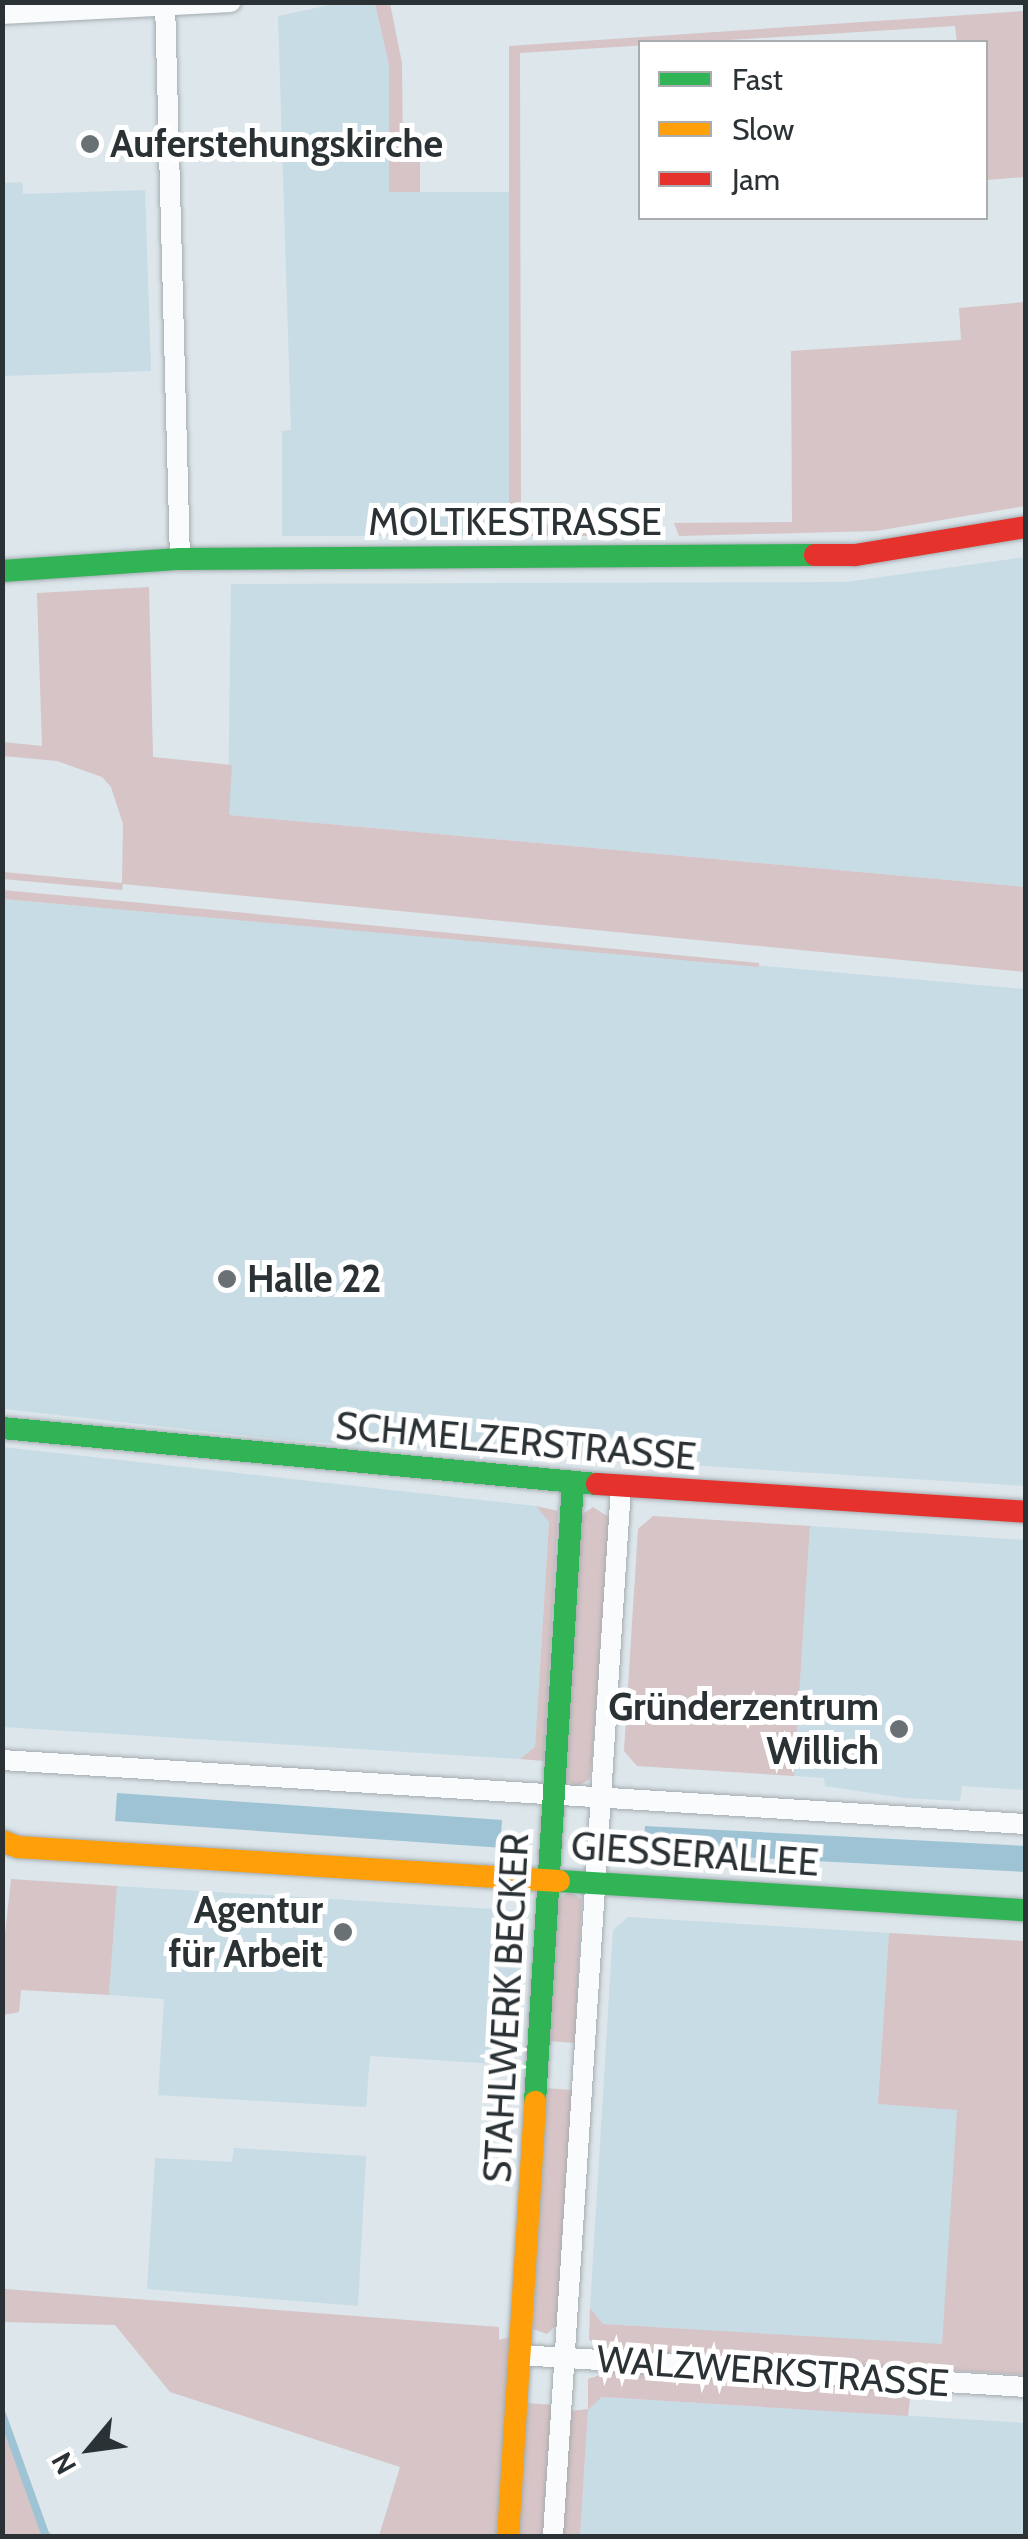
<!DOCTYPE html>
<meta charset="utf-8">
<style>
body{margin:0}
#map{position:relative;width:1028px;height:2539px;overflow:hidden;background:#dce6eb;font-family:Cabin,sans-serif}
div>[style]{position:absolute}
.built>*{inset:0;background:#c8dce5}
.green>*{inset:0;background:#d6c4c6;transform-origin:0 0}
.water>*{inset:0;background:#9ec3d4;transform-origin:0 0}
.stream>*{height:8px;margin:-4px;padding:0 4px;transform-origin:4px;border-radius:4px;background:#9ec3d4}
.roads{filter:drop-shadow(0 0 2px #a4acb0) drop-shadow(0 0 2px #a4acb0)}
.street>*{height:20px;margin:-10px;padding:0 10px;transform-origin:10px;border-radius:10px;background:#fafbfc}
.fast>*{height:22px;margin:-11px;padding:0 11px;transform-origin:11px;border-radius:11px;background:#30b455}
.slow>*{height:22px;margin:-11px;padding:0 11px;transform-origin:11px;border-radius:11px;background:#ff9f0a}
.jam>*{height:22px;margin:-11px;padding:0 11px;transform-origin:11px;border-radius:11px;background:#e5322d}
.dots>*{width:28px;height:28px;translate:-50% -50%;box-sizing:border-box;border:5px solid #fff;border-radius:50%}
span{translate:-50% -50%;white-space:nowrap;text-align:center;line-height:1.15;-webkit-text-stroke:10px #fff;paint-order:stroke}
.poi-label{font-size:38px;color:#2b3236;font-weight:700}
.left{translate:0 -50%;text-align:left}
.right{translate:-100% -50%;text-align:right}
.street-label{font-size:38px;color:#2b3236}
.frame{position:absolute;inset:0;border:5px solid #2b3236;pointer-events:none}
.legend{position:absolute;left:638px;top:40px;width:350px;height:180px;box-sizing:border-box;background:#fff;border:2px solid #aaadaf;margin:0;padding:12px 18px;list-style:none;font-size:30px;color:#2b3236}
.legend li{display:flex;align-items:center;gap:20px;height:50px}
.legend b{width:50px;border:2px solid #aaadaf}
.north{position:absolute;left:40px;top:2399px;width:100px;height:100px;-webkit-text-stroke:8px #fff;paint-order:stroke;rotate:241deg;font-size:28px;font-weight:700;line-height:40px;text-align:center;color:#2b3236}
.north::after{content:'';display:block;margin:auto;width:35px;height:45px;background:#2b3236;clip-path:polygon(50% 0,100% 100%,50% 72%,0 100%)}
</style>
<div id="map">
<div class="built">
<div style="clip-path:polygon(339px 3px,375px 3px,389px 65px,389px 192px,509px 192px,509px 536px,282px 536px,282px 431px,291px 430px,278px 16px)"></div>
<div style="clip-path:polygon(22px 182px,23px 194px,145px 190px,151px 371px,3px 376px,3px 183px)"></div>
<div style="clip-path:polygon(1025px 557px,1025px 887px,228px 815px,231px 584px,846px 582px)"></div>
<div style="clip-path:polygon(2px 899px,1025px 989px,1025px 1486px,285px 1440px,3px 1409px)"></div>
<div style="clip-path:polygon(2px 1447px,536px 1506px,549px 1521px,535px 1747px,520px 1759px,3px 1727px)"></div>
<div style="clip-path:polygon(810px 1526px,1025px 1540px,1025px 1790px,962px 1786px,960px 1801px,904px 1798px,825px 1786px,824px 1778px,794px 1776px)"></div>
<div style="clip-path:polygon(117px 1886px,511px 1910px,524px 1925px,516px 2065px,370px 2056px,366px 2107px,158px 2095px,164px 1999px,109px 1995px)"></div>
<div style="clip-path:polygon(628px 1917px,889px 1933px,878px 2104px,958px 2109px,942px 2345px,603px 2324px,590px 2308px,613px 1930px)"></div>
<div style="clip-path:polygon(234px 2148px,366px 2156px,358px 2306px,147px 2289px,155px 2158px,232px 2162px)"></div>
<div style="clip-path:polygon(602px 2397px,1025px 2423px,1025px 2536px,580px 2536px,588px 2410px)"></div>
</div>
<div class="green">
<div style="clip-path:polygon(375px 3px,390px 3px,402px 63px,403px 161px,420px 161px,420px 192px,389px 192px,389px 65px)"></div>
<div style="clip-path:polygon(1025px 11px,1025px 177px,986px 180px,986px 42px,957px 42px,955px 26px,520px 53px,521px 524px,650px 523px,649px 536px,509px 536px,509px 46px)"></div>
<div style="clip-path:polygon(1025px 302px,1025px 506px,876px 531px,679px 536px,674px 523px,792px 522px,791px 351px,961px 340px,959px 308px)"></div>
<div style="clip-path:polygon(149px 587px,153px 757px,232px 765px,229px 815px,1025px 887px,1025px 972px,123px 884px,122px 890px,3px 879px,3px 872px,122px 883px,123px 824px,111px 787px,102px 777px,57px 761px,3px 756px,3px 742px,42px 746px,37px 593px)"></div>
<div style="clip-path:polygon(2px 890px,121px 901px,759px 963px,759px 967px,3px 899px)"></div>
<div style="clip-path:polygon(536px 1506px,558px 1511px,544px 1761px,520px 1759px,535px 1747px,549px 1522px)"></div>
<div style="clip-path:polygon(593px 1507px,610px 1518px,592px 1763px,589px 1780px,576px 1787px,565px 1779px,580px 1516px)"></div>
<div style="clip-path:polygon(653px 1516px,810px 1526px,794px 1776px,637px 1766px,624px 1751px,638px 1529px)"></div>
<div style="clip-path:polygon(11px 1879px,117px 1886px,109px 1995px,21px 1990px,19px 2012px,3px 2015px,3px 1952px)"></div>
<div style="clip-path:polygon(570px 1892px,582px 1899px,575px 2043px,548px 2041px,557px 1899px)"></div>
<div style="clip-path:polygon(889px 1933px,1025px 1941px,1025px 2375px,609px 2350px,589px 2340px,590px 2308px,603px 2324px,942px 2344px,957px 2110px,878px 2104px)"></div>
<div style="clip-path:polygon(545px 2088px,572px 2090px,559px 2323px,547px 2334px,533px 2329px)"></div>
<div style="clip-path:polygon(5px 2289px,499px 2327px,499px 2340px,510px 2337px,498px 2536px,379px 2536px,400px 2467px,170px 2392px,115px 2325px,3px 2322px)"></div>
<div style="clip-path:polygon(613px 2371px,911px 2390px,908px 2416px,602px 2397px,588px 2410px,580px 2536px,561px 2536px,569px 2411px,588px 2409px,588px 2379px)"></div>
<div style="left:526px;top:2403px;width:26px;height:133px;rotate:4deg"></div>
<div style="clip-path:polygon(2px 2425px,42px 2536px,49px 2532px,53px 2536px,3px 2536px)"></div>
</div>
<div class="water">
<div style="left:117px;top:1793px;width:386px;height:28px;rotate:4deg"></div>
<div style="left:645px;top:1826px;width:381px;height:26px;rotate:3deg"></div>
</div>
<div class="stream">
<div style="left:2px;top:2414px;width:130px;rotate:70.2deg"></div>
</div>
<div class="roads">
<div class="street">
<div style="left:165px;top:2px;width:557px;rotate:88.46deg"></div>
<div style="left:2px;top:14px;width:229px;rotate:-3deg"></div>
<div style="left:2px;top:1760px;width:1026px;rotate:3.58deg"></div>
<div style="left:520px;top:2355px;width:507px;rotate:3.62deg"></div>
<div style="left:553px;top:2536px;width:1052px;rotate:-86.29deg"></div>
</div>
<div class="fast">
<div style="left:2px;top:571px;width:178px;rotate:-3.9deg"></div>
<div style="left:180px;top:559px;width:635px;rotate:-0.36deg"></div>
<div style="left:2px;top:1428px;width:598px;rotate:5.38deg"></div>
<div style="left:559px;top:1881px;width:468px;rotate:3.6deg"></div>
<div style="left:535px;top:2102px;width:620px;rotate:-86.49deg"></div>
</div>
<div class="slow">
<div style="left:2px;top:1841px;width:17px;rotate:21deg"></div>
<div style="left:18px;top:1847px;width:542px;rotate:3.6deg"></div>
<div style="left:508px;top:2536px;width:435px;rotate:-86.4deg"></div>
</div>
<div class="jam">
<div style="left:815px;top:555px;width:40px"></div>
<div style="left:855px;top:555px;width:173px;rotate:-9.3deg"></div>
<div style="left:597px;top:1484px;width:430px;rotate:3.7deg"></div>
</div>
</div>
<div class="dots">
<div style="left:90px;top:144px;background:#697175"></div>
<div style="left:227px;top:1279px;background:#697175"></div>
<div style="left:899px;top:1729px;background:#697175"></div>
<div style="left:343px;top:1932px;background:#697175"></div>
</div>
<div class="poi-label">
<span class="left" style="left:110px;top:144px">Auferstehungskirche</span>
<span class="left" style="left:247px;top:1279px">Halle 22</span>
<span class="right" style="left:879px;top:1729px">Gründerzentrum<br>Willich</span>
<span class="right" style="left:323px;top:1932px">Agentur<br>für Arbeit</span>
</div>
<div class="street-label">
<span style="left:515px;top:522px">MOLTKESTRASSE</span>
<span style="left:516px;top:1441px;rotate:5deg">SCHMELZERSTRASSE</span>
<span style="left:695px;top:1854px;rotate:4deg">GIESSERALLEE</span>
<span style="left:506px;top:2008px;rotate:-87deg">STAHLWERK BECKER</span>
<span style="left:773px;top:2371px;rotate:4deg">WALZWERKSTRASSE</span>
</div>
<div class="frame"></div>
<ul class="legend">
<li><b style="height:12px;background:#30b455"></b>Fast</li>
<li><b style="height:12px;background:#ff9f0a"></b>Slow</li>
<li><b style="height:12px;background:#e5322d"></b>Jam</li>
</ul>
<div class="north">N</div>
</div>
